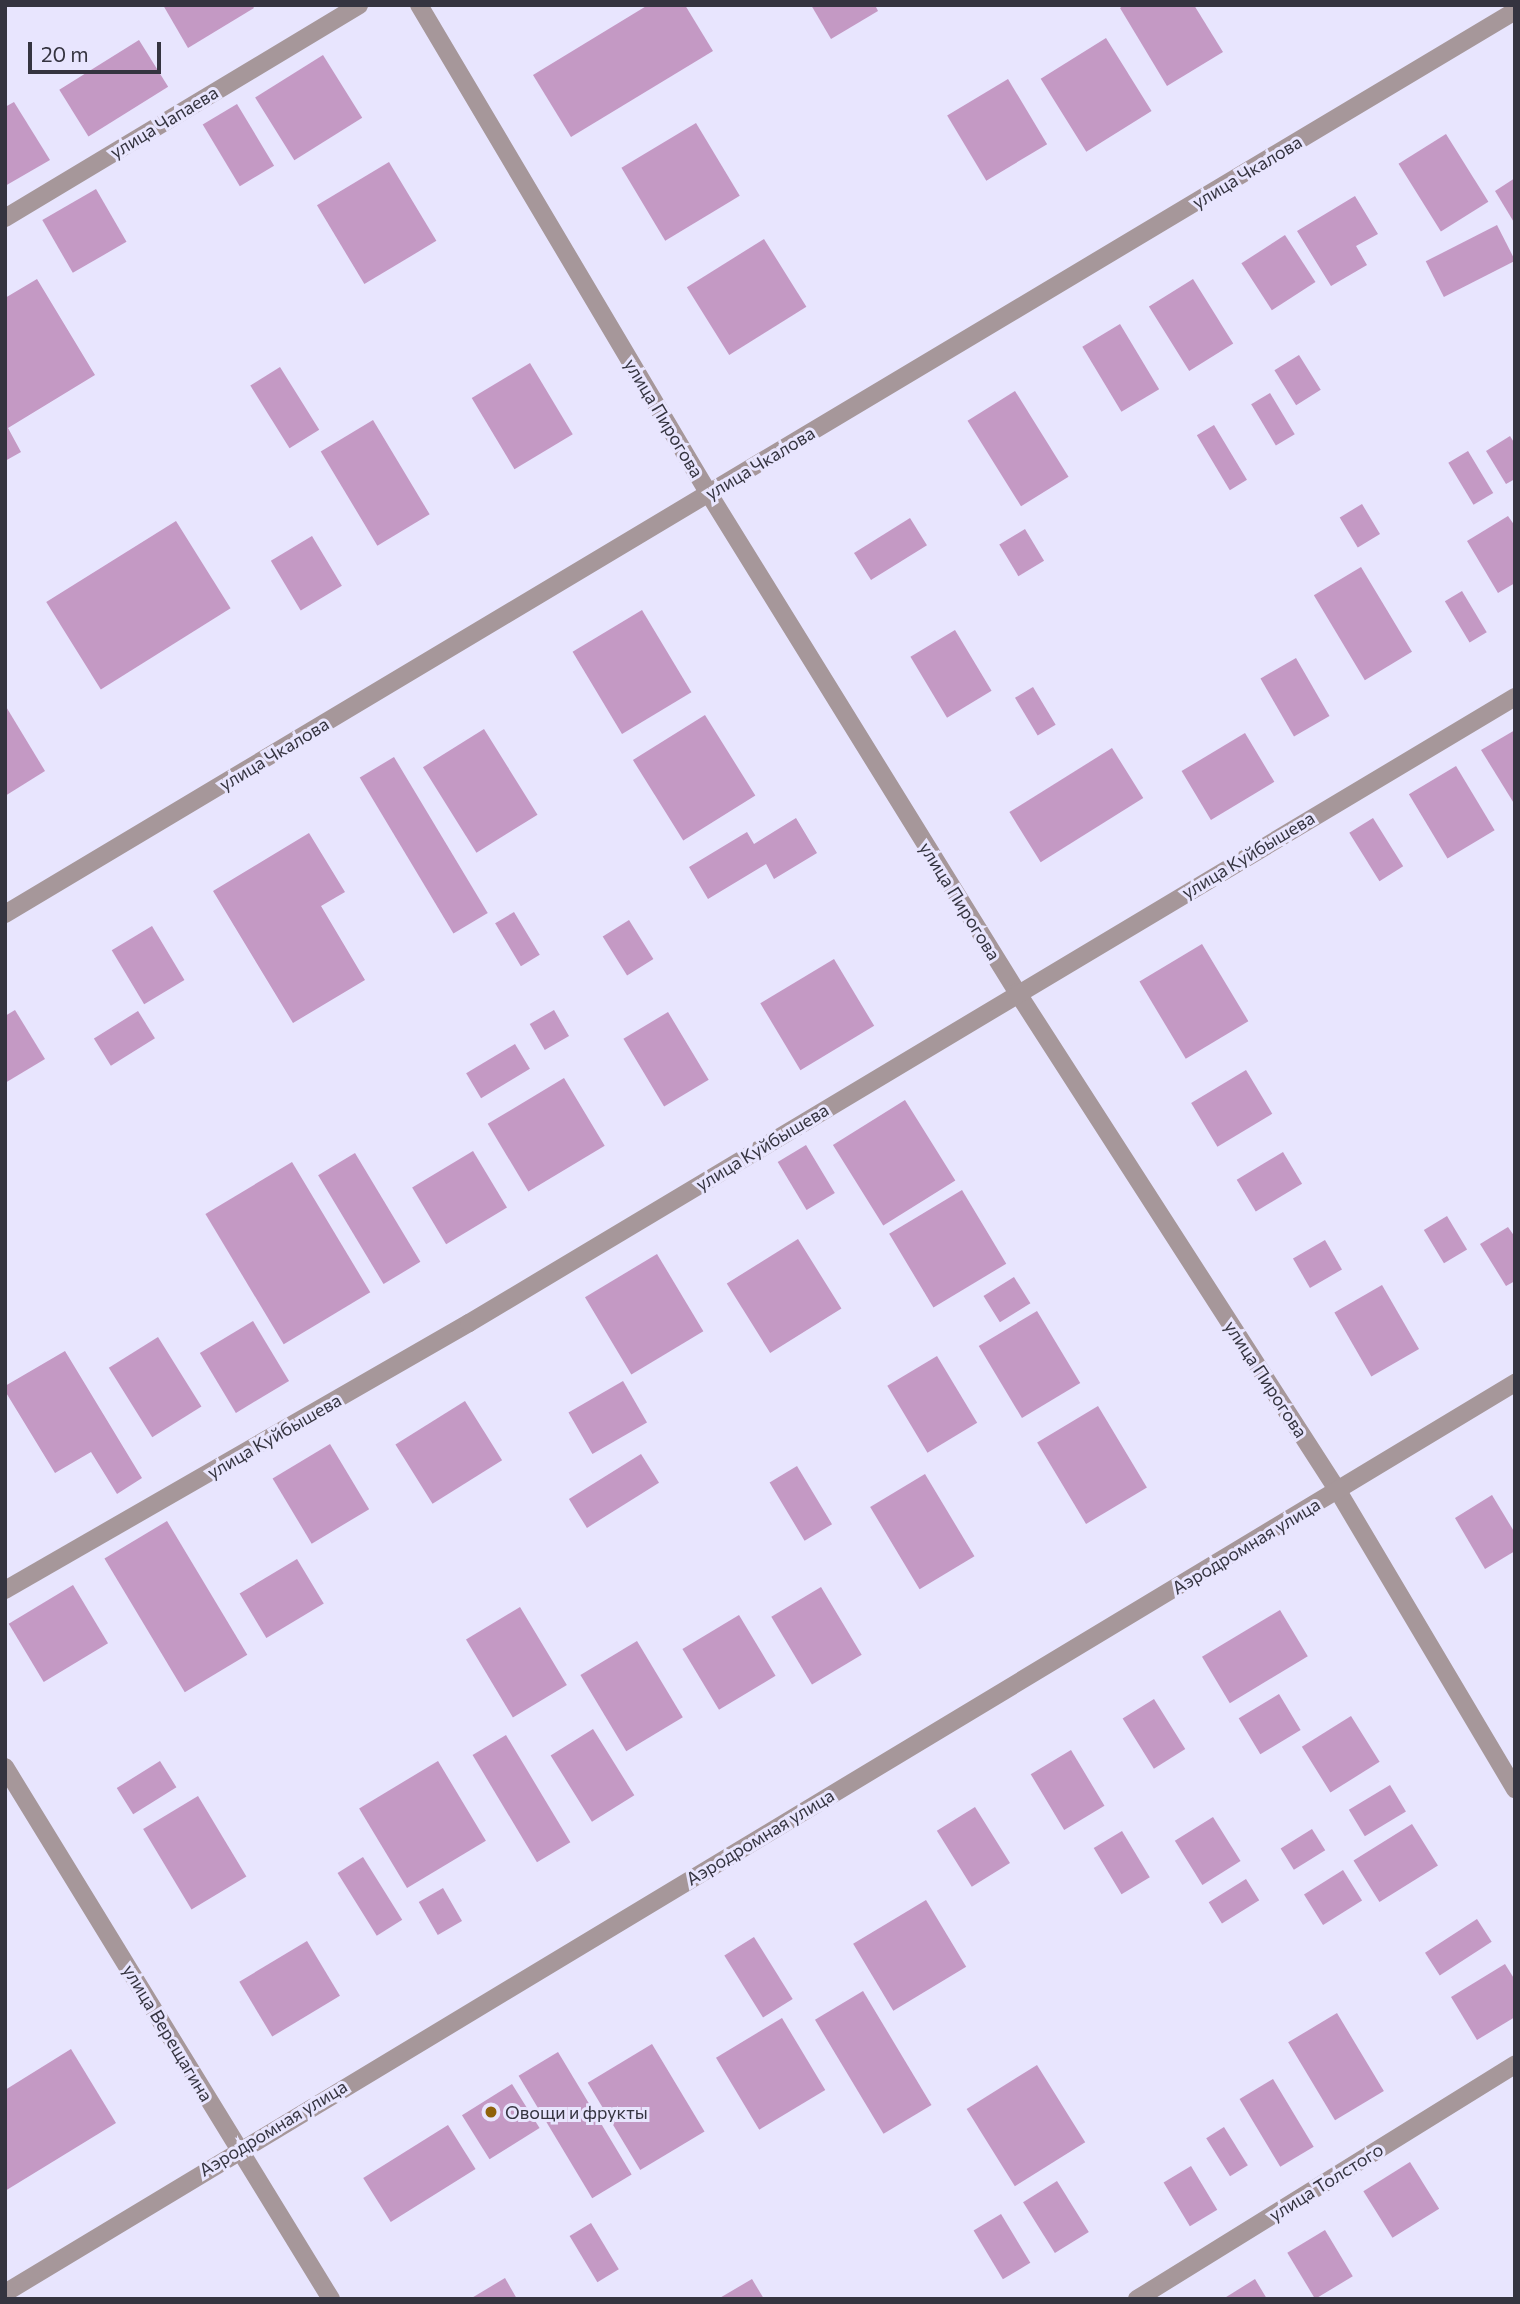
<!DOCTYPE html>
<meta charset="utf-8">
<style>
body{margin:0}
#map{position:relative;width:1520px;height:2304px;overflow:hidden;background:#e8e5fe;font-family:Commissioner,sans-serif}
div>[style]{position:absolute}
.building>*{inset:0;background:#c499c4;transform-origin:0 0}
.street>*{height:18px;margin:-9px;padding:0 9px;transform-origin:9px;border-radius:9px;background:#a6979a}
.dots>*{width:19px;height:19px;translate:-50% -50%;box-sizing:border-box;border:4px solid #e8e5fe;border-radius:50%}
span{translate:-50% -50%;white-space:nowrap;text-align:center;line-height:1.15;-webkit-text-stroke:6px #e8e5fe;paint-order:stroke}
.street-label{font-size:18px;color:#353440}
.poi-label{font-size:18px;color:#353440}
.left{translate:0 -50%;text-align:left}
.frame{position:absolute;inset:0;border:7px solid #353440;pointer-events:none}
.scale{position:absolute;left:28px;top:42px;width:133px;height:32px;box-sizing:border-box;border:4px solid #353440;border-top:0;padding-left:9px;font-size:21px;line-height:24px;white-space:nowrap;color:#353440;-webkit-text-stroke:5px #e8e5fe;paint-order:stroke}
</style>
<div id="map">
<div class="building">
<div style="clip-path:polygon(163px 5px,252px 5px,254px 8px,188px 48px)"></div>
<div style="clip-path:polygon(648px 5px,685px 5px,713px 51px,571px 137px,533px 75px)"></div>
<div style="clip-path:polygon(811px 5px,875px 5px,878px 11px,831px 39px)"></div>
<div style="clip-path:polygon(1124px 5px,1194px 5px,1223px 52px,1167px 86px,1120px 8px)"></div>
<div style="left:1106px;top:38px;width:86px;height:77px;rotate:58deg"></div>
<div style="left:139px;top:40px;width:55px;height:94px;rotate:58deg"></div>
<div style="left:323px;top:55px;width:74px;height:80px;rotate:58deg"></div>
<div style="left:1008px;top:79px;width:76px;height:71px;rotate:59deg"></div>
<div style="clip-path:polygon(14px 102px,50px 160px,5px 186px,5px 107px)"></div>
<div style="left:237px;top:104px;width:72px;height:40px;rotate:59deg"></div>
<div style="left:696px;top:123px;width:85px;height:87px;rotate:59deg"></div>
<div style="left:1446px;top:134px;width:80px;height:56px;rotate:58deg"></div>
<div style="left:389px;top:162px;width:92px;height:84px;rotate:59deg"></div>
<div style="clip-path:polygon(1515px 178px,1515px 224px,1495px 191px)"></div>
<div style="left:96px;top:189px;width:61px;height:62px;rotate:60deg"></div>
<div style="clip-path:polygon(1355px 196px,1378px 234px,1356px 246px,1367px 265px,1331px 286px,1297px 231px)"></div>
<div style="left:1497px;top:225px;width:40px;height:80px;rotate:63deg"></div>
<div style="left:1285px;top:235px;width:56px;height:52px;rotate:57deg"></div>
<div style="left:764px;top:239px;width:80px;height:91px;rotate:58deg"></div>
<div style="clip-path:polygon(37px 279px,95px 375px,8px 428px,21px 452px,5px 461px,5px 298px)"></div>
<div style="left:1193px;top:279px;width:76px;height:52px;rotate:58deg"></div>
<div style="left:1120px;top:324px;width:76px;height:44px;rotate:59deg"></div>
<div style="left:1299px;top:355px;width:41px;height:29px;rotate:58deg"></div>
<div style="left:530px;top:363px;width:83px;height:68px;rotate:59deg"></div>
<div style="left:280px;top:367px;width:74px;height:35px;rotate:58deg"></div>
<div style="left:1015px;top:391px;width:101px;height:56px;rotate:58deg"></div>
<div style="left:1270px;top:393px;width:48px;height:22px;rotate:59deg"></div>
<div style="left:373px;top:420px;width:110px;height:61px;rotate:59deg"></div>
<div style="left:1214px;top:425px;width:64px;height:20px;rotate:59deg"></div>
<div style="clip-path:polygon(1510px 436px,1515px 444px,1515px 479px,1506px 484px,1486px 451px)"></div>
<div style="left:1468px;top:451px;width:49px;height:23px;rotate:59deg"></div>
<div style="left:1362px;top:504px;width:35px;height:26px;rotate:59deg"></div>
<div style="clip-path:polygon(1508px 516px,1515px 526px,1515px 583px,1498px 593px,1467px 541px)"></div>
<div style="left:910px;top:518px;width:32px;height:66px;rotate:58deg"></div>
<div style="left:176px;top:521px;width:103px;height:153px;rotate:58deg"></div>
<div style="left:1025px;top:529px;width:37px;height:30px;rotate:59deg"></div>
<div style="left:312px;top:536px;width:58px;height:48px;rotate:59deg"></div>
<div style="left:1361px;top:567px;width:99px;height:55px;rotate:59deg"></div>
<div style="left:1462px;top:591px;width:48px;height:20px;rotate:59deg"></div>
<div style="left:642px;top:610px;width:96px;height:81px;rotate:59deg"></div>
<div style="left:955px;top:630px;width:71px;height:52px;rotate:59deg"></div>
<div style="left:1296px;top:658px;width:67px;height:41px;rotate:60deg"></div>
<div style="left:1033px;top:687px;width:44px;height:21px;rotate:59deg"></div>
<div style="clip-path:polygon(5px 705px,45px 771px,5px 796px)"></div>
<div style="left:705px;top:715px;width:95px;height:85px;rotate:58deg"></div>
<div style="left:484px;top:729px;width:101px;height:72px;rotate:58deg"></div>
<div style="clip-path:polygon(1515px 730px,1515px 805px,1481px 750px)"></div>
<div style="left:1245px;top:733px;width:57px;height:74px;rotate:59deg"></div>
<div style="left:1112px;top:748px;width:59px;height:121px;rotate:58deg"></div>
<div style="left:394px;top:757px;width:182px;height:40px;rotate:59deg"></div>
<div style="left:1456px;top:766px;width:75px;height:55px;rotate:59deg"></div>
<div style="clip-path:polygon(796px 818px,817px 853px,774px 879px,766px 864px,708px 899px,689px 867px,747px 832px,754px 844px)"></div>
<div style="left:1373px;top:818px;width:57px;height:28px;rotate:58deg"></div>
<div style="clip-path:polygon(309px 833px,345px 892px,321px 906px,365px 980px,293px 1023px,213px 891px)"></div>
<div style="left:514px;top:912px;width:50px;height:22px;rotate:59deg"></div>
<div style="left:629px;top:920px;width:46px;height:31px;rotate:58deg"></div>
<div style="left:152px;top:926px;width:63px;height:47px;rotate:59deg"></div>
<div style="left:1202px;top:944px;width:90px;height:73px;rotate:59deg"></div>
<div style="left:834px;top:959px;width:78px;height:86px;rotate:59deg"></div>
<div style="clip-path:polygon(15px 1010px,45px 1059px,5px 1083px,5px 1016px)"></div>
<div style="left:554px;top:1010px;width:30px;height:28px;rotate:60deg"></div>
<div style="left:138px;top:1011px;width:32px;height:52px;rotate:58deg"></div>
<div style="left:668px;top:1012px;width:79px;height:52px;rotate:59deg"></div>
<div style="left:515px;top:1044px;width:29px;height:57px;rotate:59deg"></div>
<div style="left:1246px;top:1070px;width:51px;height:64px;rotate:59deg"></div>
<div style="left:564px;top:1078px;width:79px;height:89px;rotate:59deg"></div>
<div style="left:905px;top:1100px;width:95px;height:85px;rotate:58deg"></div>
<div style="left:806px;top:1145px;width:56px;height:33px;rotate:59deg"></div>
<div style="left:473px;top:1151px;width:66px;height:71px;rotate:59deg"></div>
<div style="left:1283px;top:1152px;width:37px;height:54px;rotate:59deg"></div>
<div style="left:355px;top:1153px;width:127px;height:43px;rotate:59deg"></div>
<div style="left:292px;top:1162px;width:152px;height:101px;rotate:59deg"></div>
<div style="left:962px;top:1190px;width:86px;height:85px;rotate:59deg"></div>
<div style="left:1447px;top:1216px;width:39px;height:27px;rotate:59deg"></div>
<div style="clip-path:polygon(1508px 1227px,1515px 1237px,1515px 1281px,1506px 1286px,1480px 1244px)"></div>
<div style="left:798px;top:1239px;width:82px;height:84px;rotate:58deg"></div>
<div style="left:1325px;top:1240px;width:34px;height:37px;rotate:60deg"></div>
<div style="left:657px;top:1254px;width:90px;height:84px;rotate:59deg"></div>
<div style="left:1014px;top:1277px;width:31px;height:36px;rotate:58deg"></div>
<div style="left:1382px;top:1285px;width:74px;height:55px;rotate:60deg"></div>
<div style="left:1037px;top:1311px;width:84px;height:68px;rotate:59deg"></div>
<div style="left:253px;top:1321px;width:70px;height:62px;rotate:59deg"></div>
<div style="left:158px;top:1337px;width:82px;height:58px;rotate:58deg"></div>
<div style="clip-path:polygon(65px 1351px,142px 1478px,117px 1494px,91px 1452px,55px 1473px,5px 1391px,5px 1386px)"></div>
<div style="left:937px;top:1356px;width:78px;height:58px;rotate:59deg"></div>
<div style="left:623px;top:1381px;width:48px;height:63px;rotate:60deg"></div>
<div style="left:465px;top:1401px;width:70px;height:82px;rotate:58deg"></div>
<div style="left:1098px;top:1406px;width:95px;height:71px;rotate:59deg"></div>
<div style="left:330px;top:1444px;width:76px;height:67px;rotate:59deg"></div>
<div style="left:641px;top:1454px;width:34px;height:85px;rotate:58deg"></div>
<div style="left:797px;top:1466px;width:68px;height:32px;rotate:59deg"></div>
<div style="left:925px;top:1474px;width:96px;height:64px;rotate:59deg"></div>
<div style="clip-path:polygon(1492px 1495px,1515px 1533px,1515px 1551px,1485px 1569px,1455px 1518px)"></div>
<div style="left:167px;top:1521px;width:156px;height:73px;rotate:59deg"></div>
<div style="left:297px;top:1559px;width:52px;height:67px;rotate:59deg"></div>
<div style="left:73px;top:1585px;width:68px;height:75px;rotate:59deg"></div>
<div style="left:821px;top:1587px;width:79px;height:58px;rotate:59deg"></div>
<div style="left:520px;top:1607px;width:91px;height:63px;rotate:59deg"></div>
<div style="left:1280px;top:1610px;width:54px;height:91px;rotate:59deg"></div>
<div style="left:739px;top:1615px;width:71px;height:66px;rotate:59deg"></div>
<div style="left:637px;top:1641px;width:89px;height:66px;rotate:59deg"></div>
<div style="left:1279px;top:1694px;width:42px;height:47px;rotate:59deg"></div>
<div style="left:1154px;top:1699px;width:59px;height:37px;rotate:58deg"></div>
<div style="left:1351px;top:1716px;width:54px;height:58px;rotate:58deg"></div>
<div style="left:593px;top:1729px;width:78px;height:50px;rotate:58deg"></div>
<div style="left:506px;top:1735px;width:125px;height:39px;rotate:59deg"></div>
<div style="left:1071px;top:1750px;width:65px;height:47px;rotate:59deg"></div>
<div style="left:160px;top:1761px;width:31px;height:51px;rotate:58deg"></div>
<div style="left:438px;top:1761px;width:93px;height:92px;rotate:59deg"></div>
<div style="left:1390px;top:1785px;width:31px;height:48px;rotate:59deg"></div>
<div style="left:198px;top:1796px;width:94px;height:64px;rotate:59deg"></div>
<div style="left:975px;top:1807px;width:66px;height:45px;rotate:58deg"></div>
<div style="left:1213px;top:1817px;width:52px;height:45px;rotate:58deg"></div>
<div style="left:1412px;top:1824px;width:49px;height:69px;rotate:58deg"></div>
<div style="left:1312px;top:1829px;width:25px;height:37px;rotate:58deg"></div>
<div style="left:1122px;top:1831px;width:54px;height:33px;rotate:59deg"></div>
<div style="left:363px;top:1857px;width:74px;height:30px;rotate:58deg"></div>
<div style="left:1343px;top:1870px;width:36px;height:46px;rotate:58deg"></div>
<div style="left:1246px;top:1879px;width:25px;height:44px;rotate:58deg"></div>
<div style="left:443px;top:1888px;width:38px;height:28px;rotate:60deg"></div>
<div style="left:926px;top:1900px;width:78px;height:85px;rotate:59deg"></div>
<div style="left:1477px;top:1919px;width:27px;height:62px;rotate:57deg"></div>
<div style="left:754px;top:1937px;width:73px;height:35px;rotate:58deg"></div>
<div style="left:307px;top:1941px;width:64px;height:79px;rotate:59deg"></div>
<div style="clip-path:polygon(1505px 1964px,1515px 1980px,1515px 2017px,1477px 2040px,1451px 1997px)"></div>
<div style="left:863px;top:1991px;width:133px;height:56px;rotate:59deg"></div>
<div style="left:1337px;top:2013px;width:91px;height:57px;rotate:59deg"></div>
<div style="left:782px;top:2018px;width:84px;height:77px;rotate:59deg"></div>
<div style="left:652px;top:2044px;width:102px;height:75px;rotate:59deg"></div>
<div style="clip-path:polygon(71px 2049px,116px 2123px,5px 2191px,5px 2090px)"></div>
<div style="left:558px;top:2052px;width:143px;height:46px;rotate:59deg"></div>
<div style="left:1037px;top:2065px;width:91px;height:83px;rotate:58deg"></div>
<div style="left:1273px;top:2079px;width:79px;height:39px;rotate:59deg"></div>
<div style="left:512px;top:2084px;width:52px;height:59px;rotate:58deg"></div>
<div style="left:448px;top:2125px;width:52px;height:100px;rotate:58deg"></div>
<div style="left:1224px;top:2127px;width:45px;height:21px;rotate:58deg"></div>
<div style="left:1410px;top:2162px;width:55px;height:55px;rotate:58deg"></div>
<div style="left:1191px;top:2166px;width:51px;height:32px;rotate:59deg"></div>
<div style="left:1057px;top:2181px;width:60px;height:40px;rotate:58deg"></div>
<div style="left:1001px;top:2214px;width:57px;height:32px;rotate:59deg"></div>
<div style="left:591px;top:2223px;width:54px;height:25px;rotate:59deg"></div>
<div style="left:1325px;top:2230px;width:54px;height:44px;rotate:59deg"></div>
<div style="clip-path:polygon(505px 2278px,517px 2299px,470px 2299px)"></div>
<div style="clip-path:polygon(752px 2279px,764px 2299px,718px 2299px)"></div>
<div style="clip-path:polygon(1255px 2279px,1267px 2299px,1223px 2299px)"></div>
</div>
<div class="street">
<div style="left:419px;top:5px;width:569px;rotate:59.33deg"></div>
<div style="left:709px;top:494px;width:586px;rotate:58.26deg"></div>
<div style="left:1017px;top:992px;width:593px;rotate:57.25deg"></div>
<div style="left:1338px;top:1491px;width:347px;rotate:59.3deg"></div>
<div style="left:5px;top:218px;width:413px;rotate:-31deg"></div>
<div style="left:5px;top:914px;width:1759px;rotate:-30.88deg"></div>
<div style="left:5px;top:1590px;width:535px;rotate:-29.92deg"></div>
<div style="left:469px;top:1323px;width:1219px;rotate:-30.9deg"></div>
<div style="left:5px;top:1767px;width:624px;rotate:58.5deg"></div>
<div style="left:5px;top:2293px;width:1763px;rotate:-31.08deg"></div>
<div style="left:1137px;top:2299px;width:445px;rotate:-31.8deg"></div>
</div>
<div class="dots">
<div style="left:491px;top:2112px;background:#8f620a"></div>
</div>
<div class="street-label">
<span style="left:164px;top:122px;rotate:-31deg">улица Чапаева</span>
<span style="left:1247px;top:172px;rotate:-31deg">улица Чкалова</span>
<span style="left:664px;top:418px;rotate:59deg">улица Пирогова</span>
<span style="left:760px;top:463px;rotate:-31deg">улица Чкалова</span>
<span style="left:274px;top:754px;rotate:-31deg">улица Чкалова</span>
<span style="left:1248px;top:855px;rotate:-31deg">улица Куйбышева</span>
<span style="left:960px;top:901px;rotate:58deg">улица Пирогова</span>
<span style="left:762px;top:1147px;rotate:-31deg">улица Куйбышева</span>
<span style="left:1266px;top:1379px;rotate:57deg">улица Пирогова</span>
<span style="left:274px;top:1436px;rotate:-30deg">улица Куйбышева</span>
<span style="left:1246px;top:1546px;rotate:-31deg">Аэродромная улица</span>
<span style="left:760px;top:1837px;rotate:-31deg">Аэродромная улица</span>
<span style="left:168px;top:2033px;rotate:59deg">улица Верещагина</span>
<span style="left:273px;top:2128px;rotate:-31deg">Аэродромная улица</span>
<span style="left:1326px;top:2182px;rotate:-32deg">улица Толстого</span>
</div>
<div class="poi-label">
<span class="left" style="left:505px;top:2112px">Овощи и фрукты</span>
</div>
<div class="frame"></div>
<div class="scale">20 m</div>
</div>
